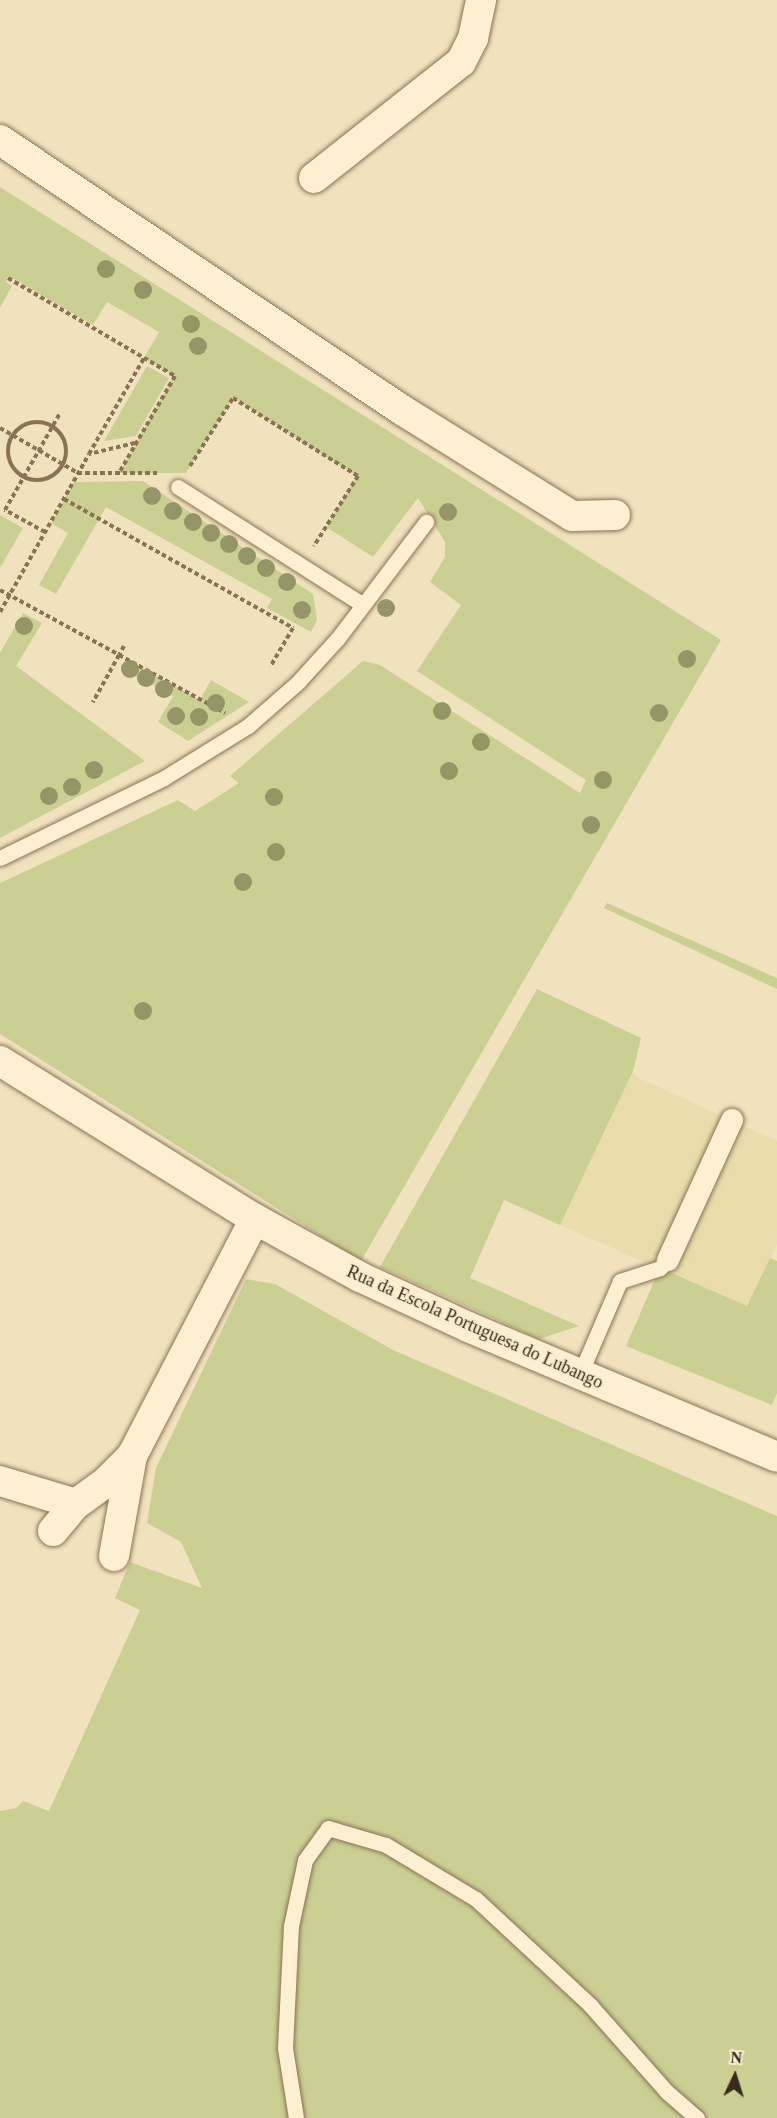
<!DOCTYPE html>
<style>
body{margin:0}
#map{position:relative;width:777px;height:2118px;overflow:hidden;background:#f1e2be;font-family:Georgia,serif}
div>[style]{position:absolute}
.farmland>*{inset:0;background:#e8ddab}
.green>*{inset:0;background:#cad092}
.path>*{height:4px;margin-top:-2px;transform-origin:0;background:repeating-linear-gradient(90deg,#8b7255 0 4.5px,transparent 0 7.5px)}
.path>.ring{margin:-2px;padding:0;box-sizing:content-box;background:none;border:4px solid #8b7255;border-radius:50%}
.roads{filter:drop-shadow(0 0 2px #8b7255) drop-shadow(0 0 2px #8b7255)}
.service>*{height:15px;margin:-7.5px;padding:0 7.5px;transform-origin:7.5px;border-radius:7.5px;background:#fcefd2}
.pedestrian>*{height:22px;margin:-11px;padding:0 11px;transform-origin:11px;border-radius:11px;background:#fcefd2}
.minor>*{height:30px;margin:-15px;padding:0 15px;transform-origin:15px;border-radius:15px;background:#fcefd2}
.trees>*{width:18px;height:18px;margin:-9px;border-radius:50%;background:#959667}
span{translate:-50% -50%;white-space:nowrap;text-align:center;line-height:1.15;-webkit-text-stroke:5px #f8eccf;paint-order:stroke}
.street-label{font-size:18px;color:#392a1b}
.north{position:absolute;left:705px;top:2046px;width:60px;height:60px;-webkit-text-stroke:4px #f8eccf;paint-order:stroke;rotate:4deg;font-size:16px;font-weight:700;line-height:24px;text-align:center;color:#392a1b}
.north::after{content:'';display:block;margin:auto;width:21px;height:27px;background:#392a1b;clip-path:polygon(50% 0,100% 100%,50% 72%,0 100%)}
</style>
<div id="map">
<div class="farmland">
<div style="clip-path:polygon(633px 1071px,637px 1077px,777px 1141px,777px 1244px,747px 1307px,560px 1225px)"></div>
</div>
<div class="green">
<div style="clip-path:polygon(0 187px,721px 640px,361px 1261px,0 1034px,0 883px,178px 800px,195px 811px,239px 783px,230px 776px,363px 661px,380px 665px,580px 793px,586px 780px,417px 671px,461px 605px,430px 582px,445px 557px,445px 542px,418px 498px,373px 557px,326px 527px,357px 476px,233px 398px,186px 473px,119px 473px,174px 376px,144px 358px,159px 332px,107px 302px,93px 325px,9px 276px,6px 282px,12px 286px,0 308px)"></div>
<div style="clip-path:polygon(147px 366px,169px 378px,136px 436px,104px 441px)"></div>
<div style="clip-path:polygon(143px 481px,313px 594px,317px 620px,311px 632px,267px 608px,272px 599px,106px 507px,56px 594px,39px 585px,68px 533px,51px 523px,74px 482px)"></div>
<div style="clip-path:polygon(0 515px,23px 528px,0 568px)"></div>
<div style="clip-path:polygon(23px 613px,42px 623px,16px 666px,145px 761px,0 838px,0 653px)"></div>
<div style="clip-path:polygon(126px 659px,200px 700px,211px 680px,249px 702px,188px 741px,158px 722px,173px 696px,121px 667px)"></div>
<div style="clip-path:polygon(607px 903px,777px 978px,777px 989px,604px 908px)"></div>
<div style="clip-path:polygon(537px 989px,641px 1038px,633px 1071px,560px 1225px,504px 1200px,470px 1278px,579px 1326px,539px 1339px,380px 1267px)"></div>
<div style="clip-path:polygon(770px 1258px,777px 1261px,777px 1393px,772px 1405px,626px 1346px,660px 1268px,747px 1306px)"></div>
<div style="clip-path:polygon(246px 1279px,275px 1284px,393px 1350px,777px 1516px,777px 2118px,0 2118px,0 1811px,16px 1808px,23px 1801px,49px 1811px,140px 1610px,115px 1598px,130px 1562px,202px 1588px,181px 1542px,147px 1523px,156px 1468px)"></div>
</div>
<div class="path">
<div style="left:8px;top:278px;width:194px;rotate:30.4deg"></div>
<div style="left:175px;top:376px;width:112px;rotate:120deg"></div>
<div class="ring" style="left:8px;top:422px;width:54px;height:54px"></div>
<div style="left:0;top:428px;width:90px;rotate:30deg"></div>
<div style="left:78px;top:473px;width:80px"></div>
<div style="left:135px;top:443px;width:47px;rotate:166.6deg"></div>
<div style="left:89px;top:454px;width:111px;rotate:-60.2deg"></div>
<div style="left:190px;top:466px;width:80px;rotate:-57.7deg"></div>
<div style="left:233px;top:398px;width:147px;rotate:32deg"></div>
<div style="left:358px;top:476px;width:83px;rotate:122.2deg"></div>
<div style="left:64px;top:499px;width:263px;rotate:29.4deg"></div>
<div style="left:293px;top:628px;width:45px;rotate:120.5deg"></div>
<div style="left:45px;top:532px;width:46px;rotate:-151.2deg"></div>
<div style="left:5px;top:510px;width:112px;rotate:-60.4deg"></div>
<div style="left:0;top:590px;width:136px;rotate:28.6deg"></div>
<div style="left:119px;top:655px;width:54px;rotate:119deg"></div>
<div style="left:0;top:612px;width:181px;rotate:-60.6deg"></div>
<div style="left:124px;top:646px;width:10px;rotate:119deg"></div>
<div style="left:119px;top:655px;width:121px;rotate:28.7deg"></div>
</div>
<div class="roads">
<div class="service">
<div style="left:178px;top:487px;width:219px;rotate:32.5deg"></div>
<div style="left:0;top:858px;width:182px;rotate:-26deg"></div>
<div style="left:164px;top:778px;width:99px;rotate:-31.8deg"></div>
<div style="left:248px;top:726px;width:67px;rotate:-41.3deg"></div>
<div style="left:298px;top:682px;width:59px;rotate:-47.7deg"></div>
<div style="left:338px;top:638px;width:146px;rotate:-52.8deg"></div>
<div style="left:580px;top:1374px;width:101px;rotate:-66.7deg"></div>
<div style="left:620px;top:1281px;width:42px;rotate:-18deg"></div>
<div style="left:660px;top:1268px;width:11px;rotate:-45deg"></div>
<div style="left:296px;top:2118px;width:71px;rotate:-98.9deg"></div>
<div style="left:285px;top:2048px;width:122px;rotate:-87.2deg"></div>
<div style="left:291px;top:1926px;width:67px;rotate:-78deg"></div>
<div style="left:305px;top:1860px;width:39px;rotate:-54deg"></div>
<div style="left:328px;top:1828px;width:60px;rotate:16.3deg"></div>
<div style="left:386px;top:1845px;width:105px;rotate:31deg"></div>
<div style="left:476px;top:1899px;width:156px;rotate:42.9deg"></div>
<div style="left:590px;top:2005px;width:116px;rotate:48.5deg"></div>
<div style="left:667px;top:2092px;width:40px;rotate:41deg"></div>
</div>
<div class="pedestrian">
<div style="left:668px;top:1260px;width:154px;rotate:-65.4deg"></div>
</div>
<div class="minor">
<div style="left:0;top:140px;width:484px;rotate:33.9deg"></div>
<div style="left:402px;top:410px;width:200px;rotate:31.9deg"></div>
<div style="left:572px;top:516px;width:43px;rotate:-1.3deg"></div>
<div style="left:314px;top:178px;width:187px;rotate:-38.3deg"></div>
<div style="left:461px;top:62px;width:27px;rotate:-63deg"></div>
<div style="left:473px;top:38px;width:39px;rotate:-78deg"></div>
<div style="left:0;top:1061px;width:300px;rotate:31.8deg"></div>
<div style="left:255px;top:1219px;width:120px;rotate:28.9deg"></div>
<div style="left:360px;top:1277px;width:119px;rotate:24.8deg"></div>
<div style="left:468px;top:1327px;width:335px;rotate:22.8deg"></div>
<div style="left:0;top:1481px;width:79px;rotate:16.8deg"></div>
<div style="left:53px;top:1531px;width:35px;rotate:-50deg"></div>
<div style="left:76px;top:1504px;width:37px;rotate:-36deg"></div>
<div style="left:106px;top:1482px;width:37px;rotate:-45deg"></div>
<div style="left:132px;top:1456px;width:267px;rotate:-62.6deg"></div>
<div style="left:114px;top:1556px;width:102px;rotate:-79.8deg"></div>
</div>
</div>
<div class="trees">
<div style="left:106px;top:269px"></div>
<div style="left:143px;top:290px"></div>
<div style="left:191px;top:324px"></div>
<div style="left:198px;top:346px"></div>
<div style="left:152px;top:496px"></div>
<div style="left:173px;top:511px"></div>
<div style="left:448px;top:512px"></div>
<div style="left:193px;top:522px"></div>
<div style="left:211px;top:533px"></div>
<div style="left:229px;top:544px"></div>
<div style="left:247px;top:556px"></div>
<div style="left:266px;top:568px"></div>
<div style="left:287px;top:582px"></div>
<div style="left:386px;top:608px"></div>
<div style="left:302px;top:610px"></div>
<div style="left:24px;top:626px"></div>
<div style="left:687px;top:659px"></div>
<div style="left:130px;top:669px"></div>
<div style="left:146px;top:678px"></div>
<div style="left:164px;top:689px"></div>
<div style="left:216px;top:703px"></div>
<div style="left:442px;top:711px"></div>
<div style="left:659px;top:713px"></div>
<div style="left:176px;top:716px"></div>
<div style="left:199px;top:717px"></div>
<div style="left:481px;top:742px"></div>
<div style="left:94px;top:770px"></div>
<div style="left:449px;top:771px"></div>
<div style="left:603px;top:780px"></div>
<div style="left:72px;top:787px"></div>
<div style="left:49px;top:796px"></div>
<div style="left:274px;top:797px"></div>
<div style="left:591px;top:825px"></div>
<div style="left:276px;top:852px"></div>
<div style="left:243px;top:882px"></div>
<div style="left:143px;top:1011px"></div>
</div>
<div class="street-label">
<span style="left:475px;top:1327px;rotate:24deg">Rua da Escola Portuguesa do Lubango</span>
</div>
<div class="north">N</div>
</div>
